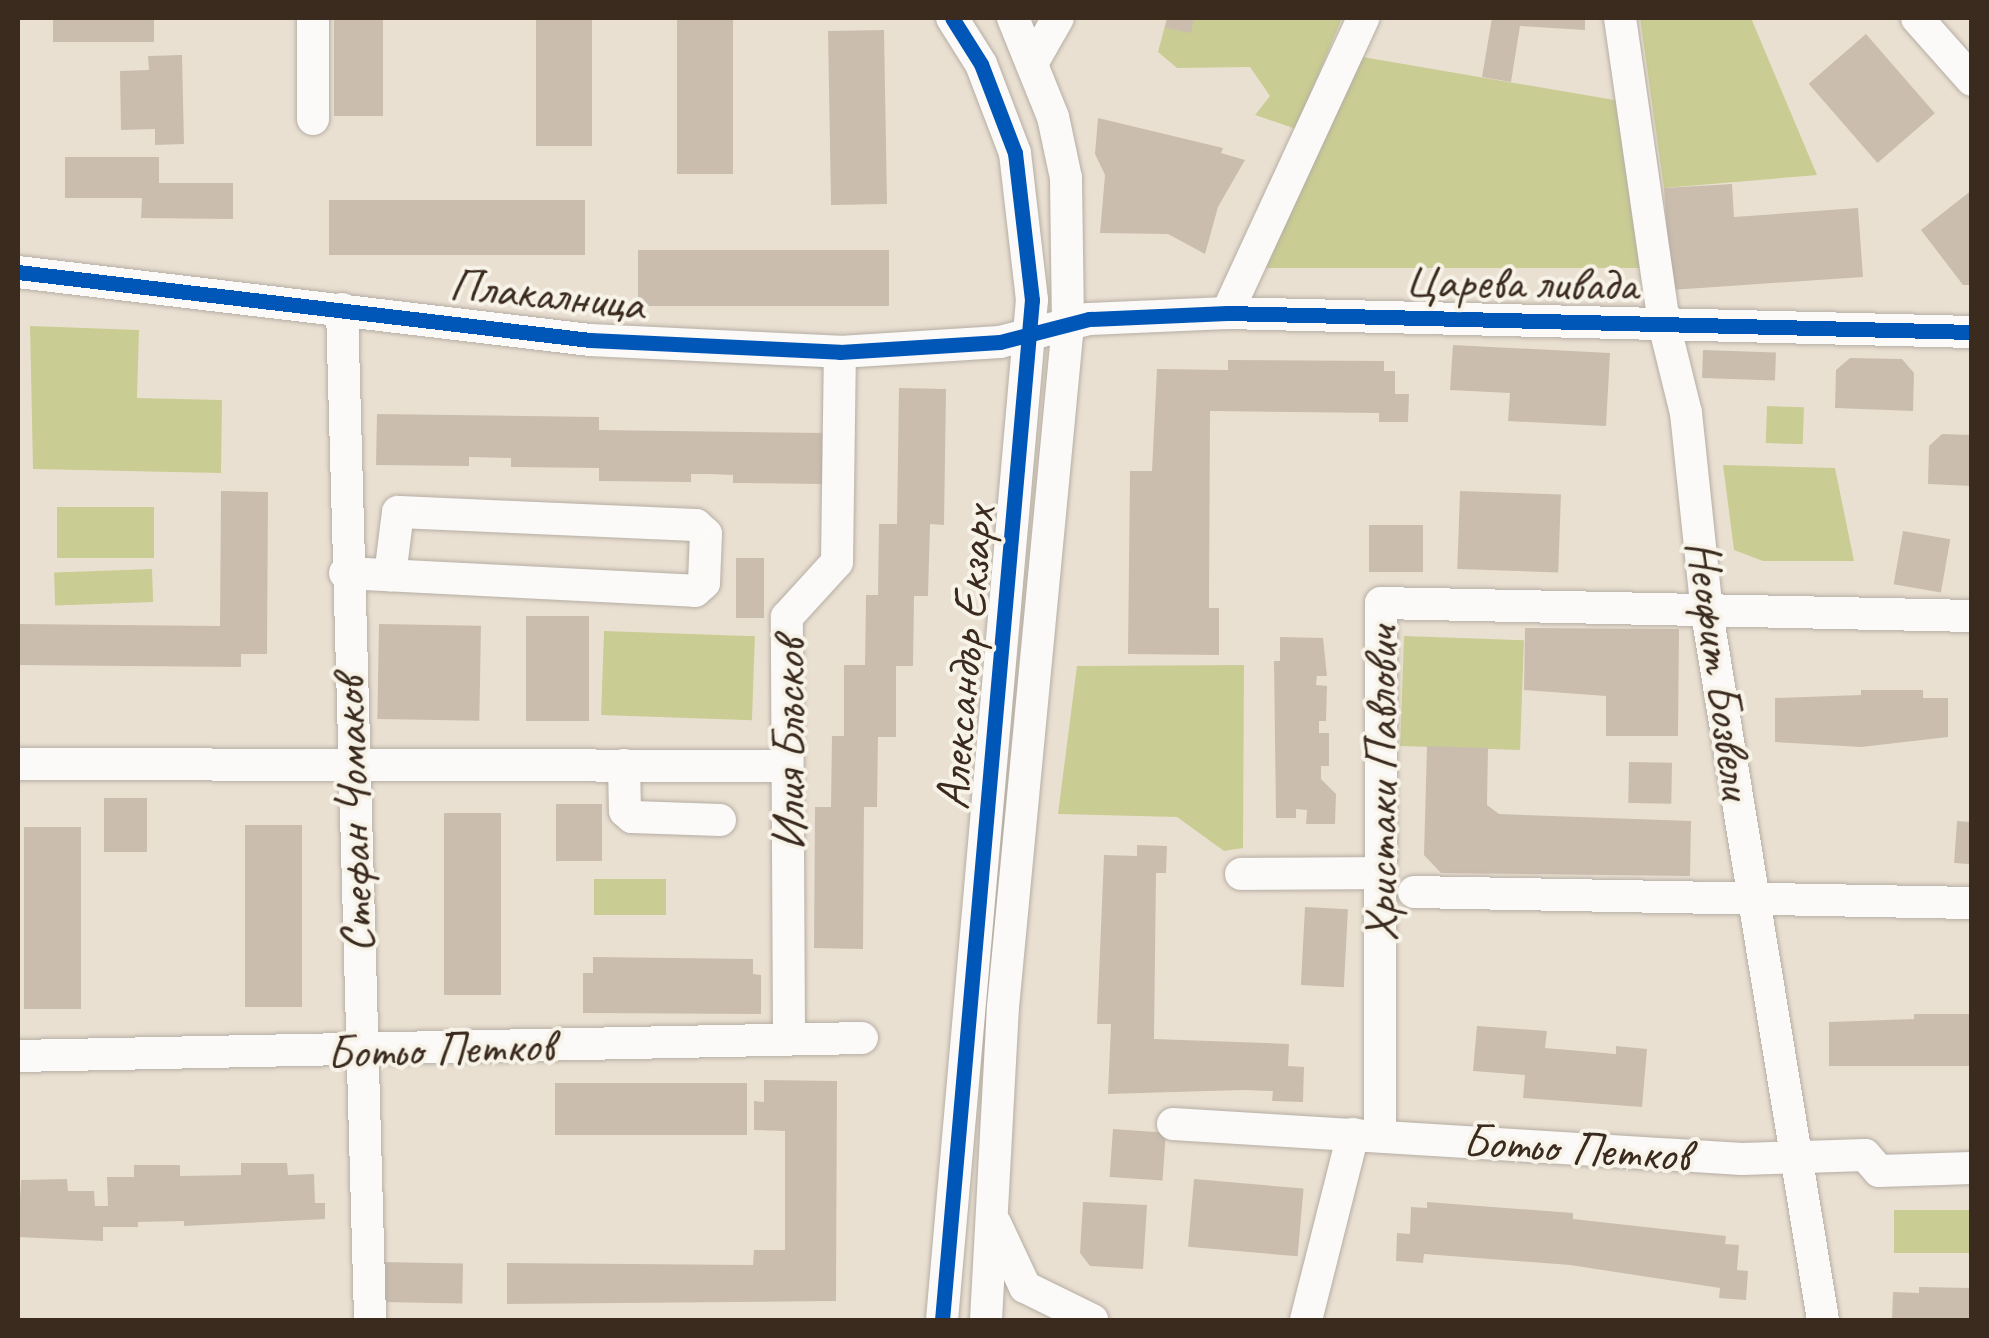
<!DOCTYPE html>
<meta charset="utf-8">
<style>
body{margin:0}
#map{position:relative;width:1989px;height:1338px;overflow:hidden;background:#eae0d2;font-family:Caveat,sans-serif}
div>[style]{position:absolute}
.green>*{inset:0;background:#c9cd93;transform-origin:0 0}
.building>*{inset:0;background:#cabdae;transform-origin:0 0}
.roads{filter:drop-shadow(0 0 2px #b6aea4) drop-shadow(0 0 2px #b6aea4)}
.minor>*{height:32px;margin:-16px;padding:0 16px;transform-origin:16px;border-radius:16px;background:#fcfaf8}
.cycleway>*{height:15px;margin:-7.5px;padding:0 7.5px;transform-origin:7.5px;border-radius:7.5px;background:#0057b8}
span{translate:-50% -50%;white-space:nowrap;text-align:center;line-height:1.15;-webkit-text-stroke:8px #f7f3e8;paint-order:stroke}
.street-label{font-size:48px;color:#3b2a1e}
.frame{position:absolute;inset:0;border:20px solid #3b2a1e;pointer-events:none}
</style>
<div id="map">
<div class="green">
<div style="clip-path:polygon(1167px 18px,1342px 18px,1296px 129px,1255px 115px,1270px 96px,1250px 67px,1177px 68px,1158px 52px)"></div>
<div style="clip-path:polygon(1640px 18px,1751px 18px,1817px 175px,1664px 188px)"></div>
<div style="clip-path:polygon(1345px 54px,1632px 103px,1656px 268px,1245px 268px)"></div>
<div style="clip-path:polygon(30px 326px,139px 330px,137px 398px,222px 400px,221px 473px,33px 469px)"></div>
<div style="left:1767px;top:406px;width:37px;height:37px;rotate:2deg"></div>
<div style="clip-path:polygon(1723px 465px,1835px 468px,1854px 561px,1763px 561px,1734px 550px)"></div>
<div style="left:57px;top:507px;width:97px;height:51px"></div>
<div style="left:152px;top:569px;width:33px;height:98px;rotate:88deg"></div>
<div style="left:604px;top:631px;width:151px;height:84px;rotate:2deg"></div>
<div style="left:1404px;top:636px;width:120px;height:110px;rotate:2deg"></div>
<div style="clip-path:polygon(1244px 665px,1243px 848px,1224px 851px,1177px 817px,1058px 814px,1077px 666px)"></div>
<div style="left:594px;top:879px;width:72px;height:36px"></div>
<div style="left:1894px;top:1210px;width:77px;height:43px"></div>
</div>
<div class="building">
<div style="left:53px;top:18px;width:101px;height:24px"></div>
<div style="left:334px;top:18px;width:49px;height:98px"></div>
<div style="left:536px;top:18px;width:56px;height:128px"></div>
<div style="left:677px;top:18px;width:56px;height:156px"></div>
<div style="clip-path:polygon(1167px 18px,1194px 18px,1191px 33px,1165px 28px)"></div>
<div style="clip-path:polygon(1492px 18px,1585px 18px,1585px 30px,1520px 26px,1511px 82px,1482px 77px)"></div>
<div style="left:884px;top:30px;width:174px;height:56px;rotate:89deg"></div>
<div style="left:1866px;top:34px;width:105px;height:76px;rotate:49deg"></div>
<div style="clip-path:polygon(182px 55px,184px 144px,155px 145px,155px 129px,121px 130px,120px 71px,149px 70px,148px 56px)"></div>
<div style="clip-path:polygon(1098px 118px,1223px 148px,1221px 153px,1245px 160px,1218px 207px,1205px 254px,1168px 234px,1100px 233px,1105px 175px,1095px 154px)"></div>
<div style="clip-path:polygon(65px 157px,159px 157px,159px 183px,233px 183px,233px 219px,141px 218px,142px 198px,65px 198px)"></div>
<div style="clip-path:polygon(1732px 184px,1734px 217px,1858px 208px,1863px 277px,1671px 290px,1664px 188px)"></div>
<div style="clip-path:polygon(1972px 190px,1972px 285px,1963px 285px,1921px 230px)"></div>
<div style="left:329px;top:200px;width:256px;height:55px"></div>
<div style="left:638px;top:250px;width:251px;height:56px"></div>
<div style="clip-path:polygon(1453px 345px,1610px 353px,1606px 426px,1508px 421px,1510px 393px,1450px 390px)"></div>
<div style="left:1703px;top:350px;width:73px;height:28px;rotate:2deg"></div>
<div style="clip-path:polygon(1850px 358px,1902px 359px,1914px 373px,1913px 411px,1835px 408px,1836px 370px)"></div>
<div style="clip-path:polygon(1228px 360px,1384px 361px,1384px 371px,1395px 371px,1395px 394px,1409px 394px,1408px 422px,1379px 422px,1379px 413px,1210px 411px,1209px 608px,1219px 608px,1219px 655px,1128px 654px,1130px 471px,1152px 471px,1157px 369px,1228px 370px)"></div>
<div style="clip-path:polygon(899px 388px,946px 389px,944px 525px,930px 524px,928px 596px,914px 596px,913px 666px,896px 666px,896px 737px,878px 737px,877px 807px,864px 807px,863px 949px,814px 948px,815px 807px,831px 807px,832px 736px,844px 736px,844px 665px,865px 665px,866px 595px,878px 595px,879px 524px,897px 524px)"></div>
<div style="clip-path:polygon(377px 414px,599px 417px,599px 430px,824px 433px,824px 484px,733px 483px,733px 475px,709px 474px,691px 474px,691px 482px,599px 481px,599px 468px,511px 467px,511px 458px,469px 457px,469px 466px,376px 465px)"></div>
<div style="clip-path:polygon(1942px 434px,1972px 435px,1972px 486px,1928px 484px,1929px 446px)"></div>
<div style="clip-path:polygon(221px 491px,268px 492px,267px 654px,241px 654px,241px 667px,18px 665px,18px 624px,220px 626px)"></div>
<div style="left:1460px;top:491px;width:101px;height:78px;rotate:2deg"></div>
<div style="left:1369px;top:525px;width:54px;height:47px"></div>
<div style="left:1903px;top:531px;width:48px;height:54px;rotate:10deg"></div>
<div style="left:736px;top:558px;width:28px;height:60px"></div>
<div style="left:526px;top:616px;width:63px;height:105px"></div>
<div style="left:379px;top:624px;width:102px;height:95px;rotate:1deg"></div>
<div style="clip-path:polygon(1525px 628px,1679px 629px,1678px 736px,1606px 736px,1606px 696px,1524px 690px)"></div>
<div style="clip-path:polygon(1280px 637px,1323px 638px,1327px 676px,1317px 676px,1316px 685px,1327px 686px,1326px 721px,1319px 721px,1319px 733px,1329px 733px,1329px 766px,1321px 766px,1321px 779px,1336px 794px,1335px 824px,1306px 824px,1307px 810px,1296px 809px,1296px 818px,1276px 818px,1274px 661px,1280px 661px)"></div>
<div style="clip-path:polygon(1861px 690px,1923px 690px,1923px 698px,1948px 698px,1948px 737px,1861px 747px,1775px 742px,1775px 698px,1861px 695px)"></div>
<div style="clip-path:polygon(1427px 746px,1488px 748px,1487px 805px,1499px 814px,1691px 821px,1690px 876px,1441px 873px,1424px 855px)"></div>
<div style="left:1629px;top:762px;width:43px;height:41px;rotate:1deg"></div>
<div style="left:104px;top:798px;width:43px;height:54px"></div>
<div style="left:556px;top:804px;width:46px;height:57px"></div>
<div style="left:501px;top:813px;width:182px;height:57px;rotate:90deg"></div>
<div style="left:1957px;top:821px;width:15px;height:42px;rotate:4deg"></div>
<div style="left:245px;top:825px;width:57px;height:182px"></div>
<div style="left:81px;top:827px;width:182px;height:57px;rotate:90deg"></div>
<div style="clip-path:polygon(1137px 845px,1167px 846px,1166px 873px,1156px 873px,1154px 1039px,1289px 1044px,1288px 1066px,1304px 1067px,1303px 1102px,1272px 1101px,1273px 1091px,1242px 1090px,1108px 1094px,1111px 1024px,1097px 1024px,1104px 855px,1137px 856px)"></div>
<div style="left:1305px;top:907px;width:43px;height:78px;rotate:3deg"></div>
<div style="clip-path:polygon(593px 957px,753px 959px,753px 974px,761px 975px,761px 1014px,583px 1013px,583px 973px,593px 973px)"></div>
<div style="clip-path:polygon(1914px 1014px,1972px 1014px,1972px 1066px,1829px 1066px,1829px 1022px,1914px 1019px)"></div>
<div style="clip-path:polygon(1477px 1026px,1547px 1031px,1545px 1048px,1616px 1054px,1616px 1046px,1647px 1049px,1642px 1107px,1523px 1098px,1525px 1075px,1473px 1071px)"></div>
<div style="clip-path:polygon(764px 1080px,837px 1081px,836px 1301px,507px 1304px,507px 1263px,753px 1265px,754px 1250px,785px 1250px,785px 1131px,754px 1130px,754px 1101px,764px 1102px)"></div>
<div style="left:555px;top:1083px;width:192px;height:52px"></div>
<div style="left:1113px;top:1129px;width:53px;height:48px;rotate:4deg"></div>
<div style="clip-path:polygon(241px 1163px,287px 1163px,288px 1175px,314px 1174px,315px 1203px,325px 1203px,325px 1219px,184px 1226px,184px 1221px,138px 1222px,138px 1227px,103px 1227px,103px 1241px,18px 1237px,21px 1180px,67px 1179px,68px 1191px,94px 1191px,95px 1206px,108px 1206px,107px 1177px,134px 1177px,134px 1165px,180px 1165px,180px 1176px,241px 1175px)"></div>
<div style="left:1194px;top:1179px;width:110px;height:68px;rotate:5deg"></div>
<div style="clip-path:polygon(1083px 1202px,1147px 1205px,1143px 1269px,1090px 1266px,1080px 1253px)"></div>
<div style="clip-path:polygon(1427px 1202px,1573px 1213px,1573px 1219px,1726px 1236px,1725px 1244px,1739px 1245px,1737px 1270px,1748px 1271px,1746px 1300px,1719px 1298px,1720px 1288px,1570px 1265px,1424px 1254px,1423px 1263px,1396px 1261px,1397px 1233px,1410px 1234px,1411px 1207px,1427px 1208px)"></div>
<div style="left:380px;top:1262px;width:83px;height:40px;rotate:1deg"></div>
<div style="clip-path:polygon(1919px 1287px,1972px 1288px,1972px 1320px,1892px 1320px,1893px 1292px,1919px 1293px)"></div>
</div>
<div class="roads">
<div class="minor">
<div style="left:1620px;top:18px;width:309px;rotate:81.8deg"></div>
<div style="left:1664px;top:324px;width:92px;rotate:76.1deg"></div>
<div style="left:1686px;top:413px;width:201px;rotate:84deg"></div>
<div style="left:1707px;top:613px;width:716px;rotate:80.68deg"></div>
<div style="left:1917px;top:18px;width:83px;rotate:48.4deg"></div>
<div style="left:1034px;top:60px;width:48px;rotate:-60.3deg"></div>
<div style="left:313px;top:119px;width:101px;rotate:-90deg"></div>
<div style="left:18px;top:272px;width:576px;rotate:6.78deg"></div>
<div style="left:590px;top:340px;width:250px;rotate:2.7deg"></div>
<div style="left:840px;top:352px;width:160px;rotate:-3.6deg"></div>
<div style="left:1000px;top:342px;width:92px;rotate:-14.5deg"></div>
<div style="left:1089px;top:319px;width:138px;rotate:-2.5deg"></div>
<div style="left:1227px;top:313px;width:745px;rotate:1.46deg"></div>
<div style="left:342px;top:309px;width:1011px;rotate:88.41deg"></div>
<div style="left:1227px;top:313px;width:325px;rotate:-65.2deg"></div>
<div style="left:345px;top:573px;width:350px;rotate:2.9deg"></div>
<div style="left:695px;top:591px;width:12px;rotate:-42deg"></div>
<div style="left:704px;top:583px;width:49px;rotate:-87.7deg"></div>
<div style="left:706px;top:534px;width:13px;rotate:-138deg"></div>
<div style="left:696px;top:525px;width:298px;rotate:-177.5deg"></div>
<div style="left:398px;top:512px;width:64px;rotate:97.2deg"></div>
<div style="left:18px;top:764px;width:769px;rotate:0.15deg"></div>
<div style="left:624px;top:765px;width:46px;rotate:88.8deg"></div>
<div style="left:625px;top:811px;width:9px;rotate:41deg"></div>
<div style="left:632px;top:817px;width:88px;rotate:2deg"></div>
<div style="left:1241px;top:874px;width:140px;rotate:-0.4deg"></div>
<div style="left:1414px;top:892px;width:558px;rotate:1.13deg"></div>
<div style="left:789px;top:1037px;width:420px;rotate:-90.3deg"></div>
<div style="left:787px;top:617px;width:74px;rotate:-47.7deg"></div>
<div style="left:837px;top:562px;width:210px;rotate:-89.2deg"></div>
<div style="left:18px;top:1056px;width:844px;rotate:-1.22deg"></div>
<div style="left:1173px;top:1124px;width:570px;rotate:3.52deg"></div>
<div style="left:1742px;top:1159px;width:123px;rotate:-1.9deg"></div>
<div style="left:1865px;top:1155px;width:21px;rotate:49deg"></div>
<div style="left:1879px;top:1171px;width:93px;rotate:-1.8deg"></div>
<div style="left:1380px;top:1135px;width:532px;rotate:-89.89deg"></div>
<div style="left:1381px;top:603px;width:591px;rotate:1.26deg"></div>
<div style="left:995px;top:1223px;width:71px;rotate:64.9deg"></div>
<div style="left:1025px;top:1287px;width:75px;rotate:26.2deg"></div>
<div style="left:942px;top:1320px;width:1024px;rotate:-84.96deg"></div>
<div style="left:1032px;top:300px;width:148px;rotate:-96.6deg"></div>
<div style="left:1015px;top:153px;width:95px;rotate:-110.9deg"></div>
<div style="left:981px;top:64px;width:54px;rotate:-122.2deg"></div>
<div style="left:986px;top:1320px;width:313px;rotate:-86.9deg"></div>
<div style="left:1003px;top:1007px;width:686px;rotate:-84.56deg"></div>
<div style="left:1068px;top:324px;width:146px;rotate:-90.8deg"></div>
<div style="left:1066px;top:178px;width:62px;rotate:-102deg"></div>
<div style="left:1053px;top:117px;width:107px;rotate:-112deg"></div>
<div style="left:1306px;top:1320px;width:192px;rotate:-75.8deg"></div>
</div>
</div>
<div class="cycleway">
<div style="left:18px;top:272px;width:576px;rotate:6.78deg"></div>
<div style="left:590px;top:340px;width:250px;rotate:2.7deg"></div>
<div style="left:840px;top:352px;width:160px;rotate:-3.6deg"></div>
<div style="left:1000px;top:342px;width:92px;rotate:-14.5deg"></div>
<div style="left:1089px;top:319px;width:138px;rotate:-2.5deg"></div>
<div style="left:1227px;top:313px;width:745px;rotate:1.46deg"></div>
<div style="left:942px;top:1320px;width:1024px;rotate:-84.96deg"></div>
<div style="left:1032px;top:300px;width:148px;rotate:-96.6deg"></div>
<div style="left:1015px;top:153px;width:95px;rotate:-110.9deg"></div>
<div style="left:981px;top:64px;width:54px;rotate:-122.2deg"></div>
</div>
<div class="street-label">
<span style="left:1521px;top:283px;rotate:1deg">Царева ливада</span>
<span style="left:547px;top:294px;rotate:6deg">Плакалница</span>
<span style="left:965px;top:658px;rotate:-85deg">Александър Екзарх</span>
<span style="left:1720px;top:669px;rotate:82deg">Неофит Бозвели</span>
<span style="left:789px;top:745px;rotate:-90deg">Илия Блъсков</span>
<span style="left:1381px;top:784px;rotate:-90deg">Христаки Павлович</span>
<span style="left:353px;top:815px;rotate:-92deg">Стефан Чомаков</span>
<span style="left:440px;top:1049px;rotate:-2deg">Ботьо Петков</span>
<span style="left:1576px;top:1148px;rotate:4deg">Ботьо Петков</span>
</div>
<div class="frame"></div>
</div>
